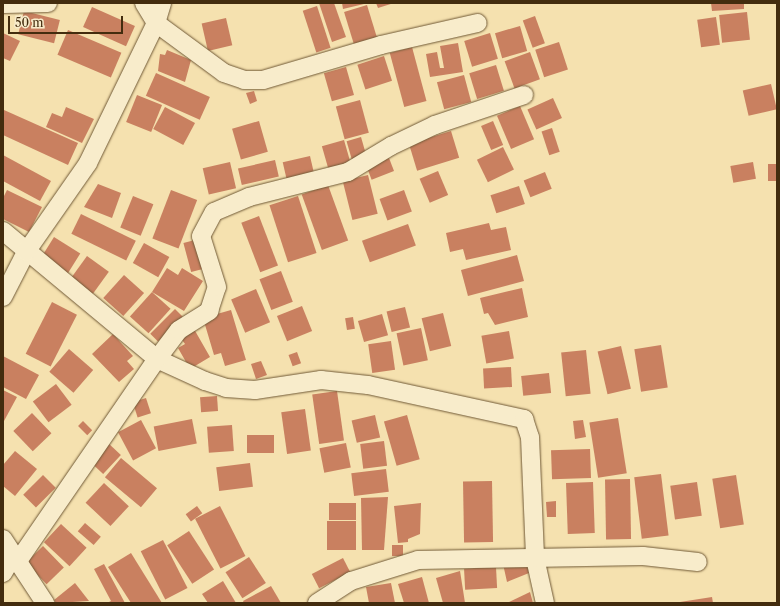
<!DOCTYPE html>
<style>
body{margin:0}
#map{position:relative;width:780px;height:606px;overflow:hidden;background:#f5e1af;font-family:"Libre Caslon Text",serif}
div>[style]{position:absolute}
.building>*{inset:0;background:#c98060;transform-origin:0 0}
.roads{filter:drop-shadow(0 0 1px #705936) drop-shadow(0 0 1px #705936)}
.minor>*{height:18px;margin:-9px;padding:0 9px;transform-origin:9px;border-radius:9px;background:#f8eccb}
span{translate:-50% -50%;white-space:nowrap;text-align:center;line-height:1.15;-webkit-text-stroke:3px #f8eccb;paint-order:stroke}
.frame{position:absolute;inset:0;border:4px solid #432c0e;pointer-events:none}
.scale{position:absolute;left:8px;top:16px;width:115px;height:18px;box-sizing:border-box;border:2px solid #432c0e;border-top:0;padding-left:5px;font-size:12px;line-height:14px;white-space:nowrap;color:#432c0e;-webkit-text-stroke:3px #f8eccb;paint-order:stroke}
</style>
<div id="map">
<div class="building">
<div style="clip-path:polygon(319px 3px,334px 3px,346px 37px,332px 42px)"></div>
<div style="clip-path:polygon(342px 3px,364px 3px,364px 4px,343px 9px)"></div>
<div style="clip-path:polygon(376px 3px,394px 3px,378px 8px)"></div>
<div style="clip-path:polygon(711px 3px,744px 3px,744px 9px,712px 11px)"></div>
<div style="left:367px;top:5px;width:34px;height:24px;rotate:73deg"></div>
<div style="left:317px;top:6px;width:44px;height:15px;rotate:72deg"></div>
<div style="left:92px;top:7px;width:47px;height:22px;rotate:24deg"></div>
<div style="left:24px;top:11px;width:37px;height:24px;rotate:14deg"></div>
<div style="left:747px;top:12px;width:28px;height:28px;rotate:84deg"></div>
<div style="left:535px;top:16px;width:29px;height:13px;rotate:70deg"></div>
<div style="left:716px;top:17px;width:28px;height:19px;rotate:82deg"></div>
<div style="left:226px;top:18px;width:28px;height:25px;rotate:77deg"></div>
<div style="left:520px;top:26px;width:26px;height:26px;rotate:74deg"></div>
<div style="left:68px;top:30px;width:58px;height:27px;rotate:23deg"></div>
<div style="clip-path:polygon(3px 33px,20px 41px,10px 61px,3px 58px)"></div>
<div style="left:490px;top:33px;width:27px;height:27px;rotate:73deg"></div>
<div style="left:559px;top:42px;width:29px;height:25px;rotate:72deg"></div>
<div style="clip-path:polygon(458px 43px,463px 72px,430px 77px,426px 54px,437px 52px,440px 68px,444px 68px,440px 46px)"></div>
<div style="left:412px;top:47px;width:56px;height:23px;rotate:75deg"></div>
<div style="clip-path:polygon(167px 50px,191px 60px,185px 82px,158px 71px,160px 54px,165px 55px)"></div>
<div style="left:530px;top:52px;width:29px;height:27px;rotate:70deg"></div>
<div style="left:384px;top:56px;width:26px;height:28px;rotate:72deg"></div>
<div style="left:496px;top:65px;width:27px;height:28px;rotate:73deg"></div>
<div style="left:346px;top:67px;width:29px;height:23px;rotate:74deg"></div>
<div style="left:156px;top:73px;width:59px;height:25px;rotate:24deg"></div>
<div style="left:464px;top:75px;width:28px;height:28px;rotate:75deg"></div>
<div style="left:771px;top:84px;width:26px;height:29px;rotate:77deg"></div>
<div style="clip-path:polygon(254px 91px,257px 101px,250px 104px,246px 93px)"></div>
<div style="left:137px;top:95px;width:27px;height:29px;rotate:22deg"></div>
<div style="left:553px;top:98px;width:22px;height:28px;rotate:66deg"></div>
<div style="left:360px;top:100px;width:34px;height:25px;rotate:75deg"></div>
<div style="left:520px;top:106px;width:36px;height:25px;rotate:67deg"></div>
<div style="clip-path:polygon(66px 107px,94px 119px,82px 143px,46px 127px,52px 113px,62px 117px)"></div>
<div style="left:165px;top:107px;width:34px;height:25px;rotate:28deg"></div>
<div style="clip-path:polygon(4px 110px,78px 143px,68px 165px,3px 135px)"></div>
<div style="left:259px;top:121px;width:32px;height:28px;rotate:74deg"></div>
<div style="left:493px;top:121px;width:26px;height:13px;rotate:67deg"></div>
<div style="left:552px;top:128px;width:25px;height:11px;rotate:72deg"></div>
<div style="left:451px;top:131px;width:28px;height:44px;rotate:73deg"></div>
<div style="left:361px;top:137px;width:19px;height:15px;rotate:74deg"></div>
<div style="left:344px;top:140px;width:26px;height:23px;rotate:74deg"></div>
<div style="left:503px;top:147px;width:25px;height:29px;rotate:64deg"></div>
<div style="clip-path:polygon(3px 155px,51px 181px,40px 201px,3px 181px)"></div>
<div style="left:310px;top:156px;width:17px;height:28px;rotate:77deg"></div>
<div style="left:389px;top:158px;width:14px;height:24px;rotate:69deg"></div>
<div style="left:275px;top:160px;width:17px;height:38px;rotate:77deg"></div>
<div style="left:230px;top:162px;width:27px;height:28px;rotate:77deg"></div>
<div style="left:753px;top:162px;width:17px;height:23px;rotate:80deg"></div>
<div style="left:768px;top:164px;width:9px;height:17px"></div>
<div style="left:438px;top:171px;width:26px;height:20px;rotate:67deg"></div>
<div style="left:545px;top:172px;width:18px;height:23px;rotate:68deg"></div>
<div style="left:368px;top:175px;width:40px;height:26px;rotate:76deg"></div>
<div style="clip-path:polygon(98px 184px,121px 193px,112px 218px,84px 207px)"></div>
<div style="left:328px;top:185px;width:59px;height:28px;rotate:70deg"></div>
<div style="left:519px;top:186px;width:19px;height:30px;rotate:72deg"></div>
<div style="clip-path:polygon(7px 190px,42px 207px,29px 232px,3px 219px,3px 198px)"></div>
<div style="left:171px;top:190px;width:28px;height:52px;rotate:21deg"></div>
<div style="left:404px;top:190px;width:23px;height:26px;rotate:70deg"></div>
<div style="left:133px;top:196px;width:22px;height:34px;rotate:22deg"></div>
<div style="left:298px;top:196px;width:60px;height:30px;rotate:72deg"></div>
<div style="left:81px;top:214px;width:61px;height:22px;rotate:26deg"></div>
<div style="left:259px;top:216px;width:53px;height:19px;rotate:69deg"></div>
<div style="clip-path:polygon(489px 223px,491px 230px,506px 227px,511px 250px,466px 260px,463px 249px,450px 252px,446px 233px)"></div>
<div style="left:408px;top:224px;width:23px;height:49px;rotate:70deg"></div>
<div style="left:54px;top:237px;width:31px;height:28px;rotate:32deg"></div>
<div style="left:195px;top:240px;width:30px;height:12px;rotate:75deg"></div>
<div style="left:144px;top:243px;width:29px;height:23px;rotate:29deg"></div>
<div style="left:517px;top:255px;width:27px;height:58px;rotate:75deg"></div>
<div style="left:87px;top:256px;width:27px;height:28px;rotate:36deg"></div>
<div style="clip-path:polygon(167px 268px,178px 275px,182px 268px,203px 281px,184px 311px,152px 292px)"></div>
<div style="left:281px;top:271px;width:33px;height:23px;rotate:69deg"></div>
<div style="left:124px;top:275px;width:27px;height:31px;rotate:42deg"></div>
<div style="clip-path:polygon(522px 288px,528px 317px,495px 325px,488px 313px,484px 314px,480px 298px)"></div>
<div style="left:256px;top:289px;width:36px;height:27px;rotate:67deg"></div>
<div style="left:152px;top:292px;width:25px;height:33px;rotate:42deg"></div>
<div style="left:52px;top:302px;width:28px;height:58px;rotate:27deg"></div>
<div style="left:302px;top:306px;width:27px;height:27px;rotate:68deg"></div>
<div style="left:405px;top:307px;width:21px;height:19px;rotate:76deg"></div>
<div style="left:175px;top:309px;width:11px;height:35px;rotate:45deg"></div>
<div style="clip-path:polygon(231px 310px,246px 360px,225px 366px,221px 353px,214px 355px,203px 318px)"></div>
<div style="left:443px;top:313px;width:34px;height:22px;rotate:76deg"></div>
<div style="left:382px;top:314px;width:22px;height:25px;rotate:74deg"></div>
<div style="left:353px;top:317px;width:12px;height:8px;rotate:81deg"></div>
<div style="left:421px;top:328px;width:33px;height:25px;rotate:78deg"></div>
<div style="clip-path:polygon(194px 329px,210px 357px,190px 369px,178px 348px,185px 344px,180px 337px)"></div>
<div style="left:509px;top:331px;width:28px;height:28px;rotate:80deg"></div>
<div style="clip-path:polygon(113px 334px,133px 356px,127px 361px,134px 369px,119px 382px,92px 354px)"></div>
<div style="left:391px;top:341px;width:29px;height:23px;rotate:82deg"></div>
<div style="left:661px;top:345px;width:43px;height:27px;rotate:81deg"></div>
<div style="left:621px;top:346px;width:44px;height:24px;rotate:77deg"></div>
<div style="left:69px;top:349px;width:32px;height:30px;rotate:41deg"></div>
<div style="left:586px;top:350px;width:44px;height:25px;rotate:84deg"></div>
<div style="left:297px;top:352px;width:12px;height:9px;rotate:70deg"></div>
<div style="clip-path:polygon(3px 356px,39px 375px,26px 399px,3px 387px)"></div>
<div style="clip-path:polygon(261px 361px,267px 375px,256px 379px,251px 364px)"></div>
<div style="left:511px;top:367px;width:20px;height:28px;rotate:87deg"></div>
<div style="left:549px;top:373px;width:20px;height:28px;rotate:84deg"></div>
<div style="left:56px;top:384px;width:26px;height:29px;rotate:53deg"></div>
<div style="clip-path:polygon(3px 390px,17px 397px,4px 421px,3px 421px)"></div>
<div style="left:337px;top:391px;width:50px;height:25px;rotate:82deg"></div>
<div style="left:217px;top:396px;width:15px;height:17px;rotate:86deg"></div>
<div style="left:146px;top:398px;width:16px;height:14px;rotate:72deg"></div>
<div style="left:305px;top:409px;width:42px;height:24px;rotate:82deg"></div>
<div style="left:32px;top:413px;width:28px;height:26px;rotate:46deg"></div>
<div style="left:375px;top:415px;width:23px;height:24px;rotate:77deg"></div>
<div style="left:407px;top:415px;width:46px;height:24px;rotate:74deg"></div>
<div style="left:618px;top:418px;width:56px;height:29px;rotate:81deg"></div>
<div style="left:192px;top:419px;width:25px;height:39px;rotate:79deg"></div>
<div style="left:141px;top:420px;width:32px;height:26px;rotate:62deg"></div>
<div style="clip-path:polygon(583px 420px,586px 437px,575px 439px,573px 421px)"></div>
<div style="left:83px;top:421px;width:13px;height:7px;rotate:45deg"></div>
<div style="left:232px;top:425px;width:26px;height:25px;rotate:86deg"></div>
<div style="left:274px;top:435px;width:18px;height:27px;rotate:90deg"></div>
<div style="left:384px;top:441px;width:25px;height:24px;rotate:83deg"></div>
<div style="left:107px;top:442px;width:19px;height:26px;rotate:43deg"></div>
<div style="left:346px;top:443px;width:25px;height:27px;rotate:79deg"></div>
<div style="left:590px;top:449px;width:29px;height:39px;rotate:88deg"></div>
<div style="clip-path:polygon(15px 451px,37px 469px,15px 496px,3px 486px,3px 465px)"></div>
<div style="left:121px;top:458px;width:47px;height:25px;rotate:40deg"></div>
<div style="left:250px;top:463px;width:24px;height:34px;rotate:83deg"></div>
<div style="left:386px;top:469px;width:23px;height:35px;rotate:83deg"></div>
<div style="left:661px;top:474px;width:62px;height:27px;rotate:83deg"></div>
<div style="left:43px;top:475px;width:18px;height:28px;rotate:45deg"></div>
<div style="left:736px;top:475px;width:50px;height:24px;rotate:81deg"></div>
<div style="left:630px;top:479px;width:60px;height:25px;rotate:89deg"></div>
<div style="left:492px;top:481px;width:61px;height:29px;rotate:89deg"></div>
<div style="left:593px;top:482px;width:51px;height:27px;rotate:88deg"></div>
<div style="left:697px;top:482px;width:34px;height:27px;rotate:82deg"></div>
<div style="left:104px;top:483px;width:34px;height:27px;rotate:43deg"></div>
<div style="clip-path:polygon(388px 497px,384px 550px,362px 550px,361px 498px)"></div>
<div style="clip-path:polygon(556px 501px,556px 517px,547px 517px,546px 502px)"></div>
<div style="left:329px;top:503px;width:27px;height:17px"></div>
<div style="clip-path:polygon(421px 503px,420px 534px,408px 539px,408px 542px,398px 543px,394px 506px)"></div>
<div style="left:197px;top:506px;width:9px;height:14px;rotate:54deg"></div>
<div style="left:220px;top:506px;width:56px;height:28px;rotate:63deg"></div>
<div style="left:327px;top:521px;width:29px;height:29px"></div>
<div style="left:85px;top:523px;width:21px;height:11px;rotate:41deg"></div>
<div style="left:61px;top:524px;width:35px;height:25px;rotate:43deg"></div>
<div style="left:189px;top:531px;width:46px;height:26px;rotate:57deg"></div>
<div style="left:163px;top:540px;width:54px;height:25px;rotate:63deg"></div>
<div style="left:392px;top:545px;width:11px;height:11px"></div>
<div style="left:43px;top:546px;width:30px;height:24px;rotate:46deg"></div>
<div style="clip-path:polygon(131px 553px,162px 603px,131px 603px,108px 567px)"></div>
<div style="left:249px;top:557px;width:31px;height:28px;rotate:57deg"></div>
<div style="left:343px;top:558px;width:16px;height:35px;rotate:63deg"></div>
<div style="clip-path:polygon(514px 562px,515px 567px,527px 565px,529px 573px,507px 582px,503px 564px)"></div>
<div style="clip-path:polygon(104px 564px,125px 603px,107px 603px,111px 601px,94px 569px)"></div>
<div style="left:496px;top:567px;width:21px;height:32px;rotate:87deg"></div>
<div style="clip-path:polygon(460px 571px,465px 603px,443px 603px,436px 578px)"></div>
<div style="clip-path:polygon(422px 577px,429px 603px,404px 603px,398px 584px)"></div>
<div style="clip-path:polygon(223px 581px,236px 603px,208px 603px,202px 594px)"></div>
<div style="clip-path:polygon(75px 583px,89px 601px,56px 603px,54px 600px)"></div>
<div style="clip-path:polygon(391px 583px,395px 603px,369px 603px,366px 587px)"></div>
<div style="clip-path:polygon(271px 586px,281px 603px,244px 603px,243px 601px)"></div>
<div style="clip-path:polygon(530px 592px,533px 603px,507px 603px)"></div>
<div style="clip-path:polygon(712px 597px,713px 603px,680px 603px,680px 602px)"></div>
</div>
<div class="roads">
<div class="minor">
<div style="left:144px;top:3px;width:23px;rotate:59deg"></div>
<div style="left:156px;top:23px;width:84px;rotate:36.3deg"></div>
<div style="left:224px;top:73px;width:21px;rotate:19deg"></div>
<div style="left:244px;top:80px;width:19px"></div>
<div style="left:263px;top:80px;width:123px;rotate:-16.5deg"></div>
<div style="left:381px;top:45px;width:99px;rotate:-12.8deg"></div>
<div style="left:3px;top:4px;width:45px;rotate:-1.3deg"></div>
<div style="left:3px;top:231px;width:200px;rotate:39.7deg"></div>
<div style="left:157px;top:359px;width:53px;rotate:24.6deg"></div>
<div style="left:205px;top:381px;width:22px;rotate:18deg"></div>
<div style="left:226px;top:388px;width:29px;rotate:4deg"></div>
<div style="left:255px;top:390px;width:67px;rotate:-8.6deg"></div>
<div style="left:321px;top:380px;width:47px;rotate:6.1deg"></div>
<div style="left:368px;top:385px;width:160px;rotate:12.3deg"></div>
<div style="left:524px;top:419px;width:19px;rotate:72deg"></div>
<div style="left:530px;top:437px;width:121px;rotate:87.6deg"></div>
<div style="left:535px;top:558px;width:46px;rotate:77.5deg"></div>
<div style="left:3px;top:297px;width:51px;rotate:-62.9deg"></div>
<div style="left:26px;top:252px;width:108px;rotate:-55.1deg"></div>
<div style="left:88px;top:163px;width:156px;rotate:-64.1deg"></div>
<div style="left:156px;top:23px;width:21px;rotate:-73deg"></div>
<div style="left:3px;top:539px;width:77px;rotate:56.7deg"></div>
<div style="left:3px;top:573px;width:17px;rotate:-59deg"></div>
<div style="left:12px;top:558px;width:7px;rotate:27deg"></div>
<div style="left:18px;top:561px;width:245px;rotate:-55.5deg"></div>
<div style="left:157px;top:359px;width:36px;rotate:-53deg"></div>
<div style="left:179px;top:330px;width:36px;rotate:-32deg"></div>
<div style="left:209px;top:311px;width:25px;rotate:-72deg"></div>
<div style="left:217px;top:287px;width:53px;rotate:-107.4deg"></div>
<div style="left:201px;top:236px;width:27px;rotate:-62deg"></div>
<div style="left:214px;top:212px;width:38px;rotate:-23deg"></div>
<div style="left:249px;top:197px;width:102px;rotate:-14.2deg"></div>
<div style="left:348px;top:172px;width:50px;rotate:-31.2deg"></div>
<div style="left:391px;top:146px;width:49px;rotate:-25.5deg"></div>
<div style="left:435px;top:125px;width:94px;rotate:-18.6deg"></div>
<div style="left:317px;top:603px;width:40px;rotate:-32.9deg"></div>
<div style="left:351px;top:581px;width:70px;rotate:-17.4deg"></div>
<div style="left:418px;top:560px;width:225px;rotate:-1deg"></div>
<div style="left:643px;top:556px;width:55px;rotate:6.2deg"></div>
</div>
</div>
<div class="frame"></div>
<div class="scale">50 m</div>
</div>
